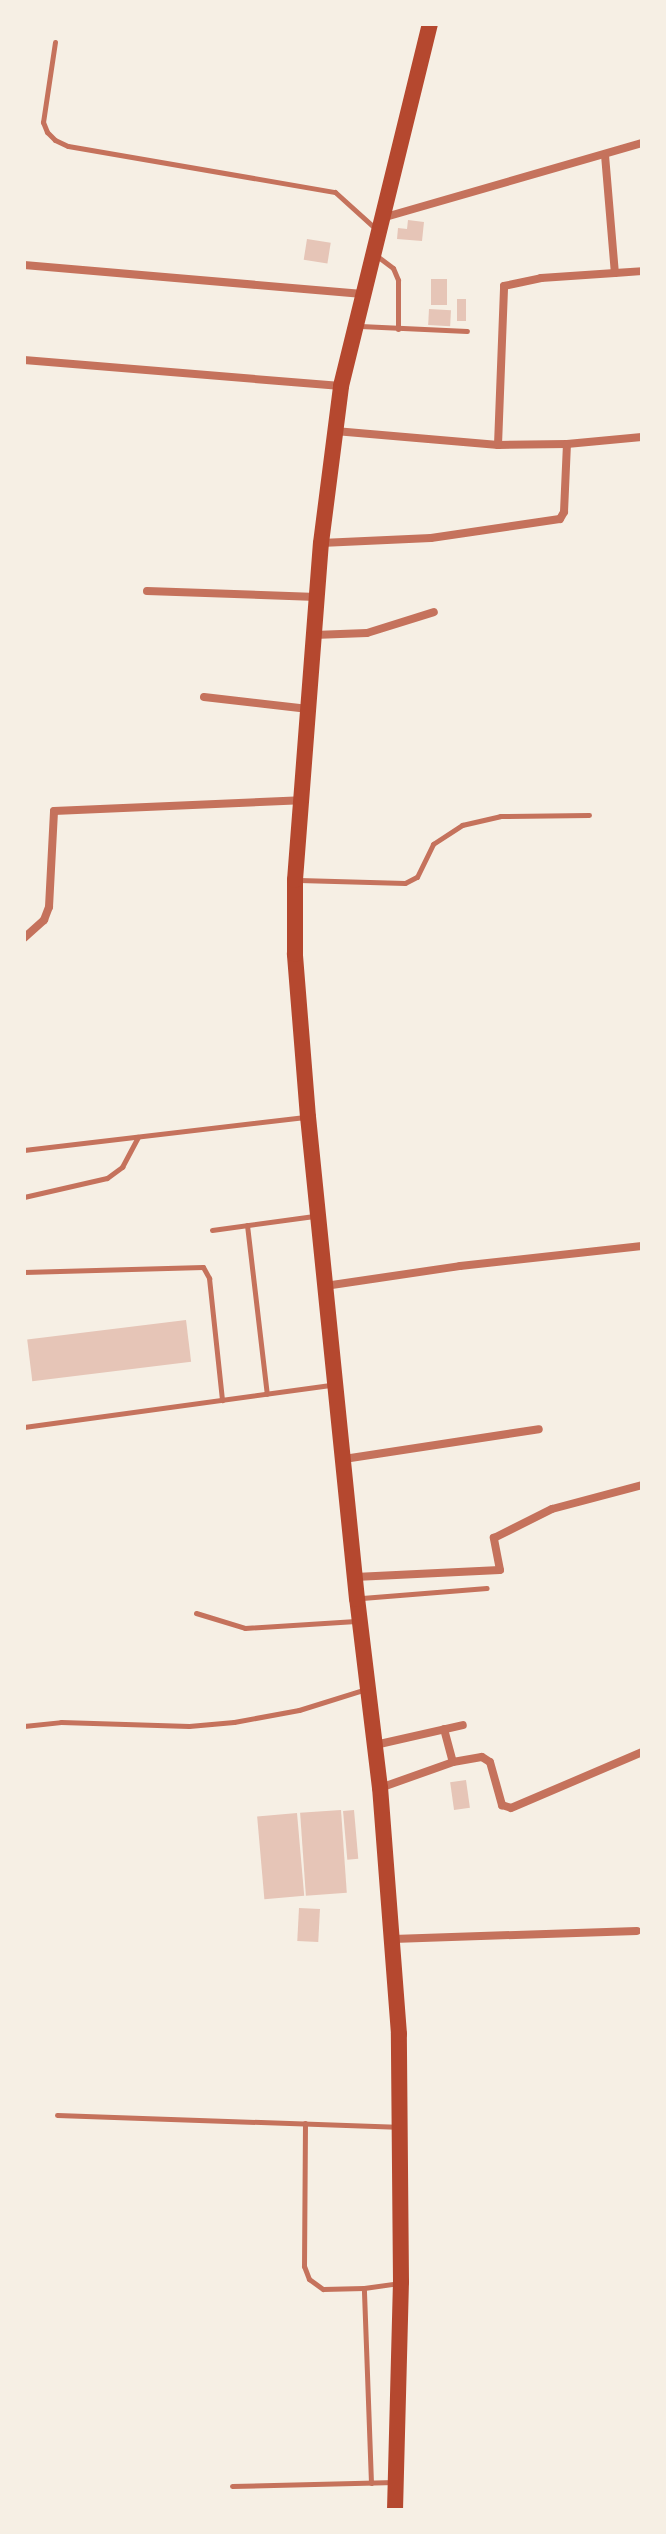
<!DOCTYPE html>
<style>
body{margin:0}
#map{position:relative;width:666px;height:2534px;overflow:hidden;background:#f6efe4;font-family:"Titillium Web",sans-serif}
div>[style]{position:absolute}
.building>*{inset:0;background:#e6c5b7;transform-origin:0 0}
.service>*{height:5px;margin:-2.5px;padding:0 2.5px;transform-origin:2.5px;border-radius:2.5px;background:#c5725c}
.minor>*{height:8px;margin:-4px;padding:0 4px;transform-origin:4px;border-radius:4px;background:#c5725c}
.primary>*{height:16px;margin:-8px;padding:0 8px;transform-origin:8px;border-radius:8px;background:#b5482f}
span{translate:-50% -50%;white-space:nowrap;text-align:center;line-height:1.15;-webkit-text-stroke:6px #f6efe4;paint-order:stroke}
.frame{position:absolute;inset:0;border:26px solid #f6efe4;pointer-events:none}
</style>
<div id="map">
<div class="building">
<div style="clip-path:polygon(408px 220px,424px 222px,422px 241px,397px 239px,398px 228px,407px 229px)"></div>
<div style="left:307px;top:239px;width:24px;height:21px;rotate:9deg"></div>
<div style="left:431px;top:279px;width:16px;height:26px"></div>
<div style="left:457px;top:299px;width:9px;height:22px"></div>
<div style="left:429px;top:309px;width:22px;height:16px;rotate:3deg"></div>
<div style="left:186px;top:1320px;width:42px;height:160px;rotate:83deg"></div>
<div style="left:466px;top:1780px;width:28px;height:16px;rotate:82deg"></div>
<div style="left:341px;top:1810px;width:83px;height:41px;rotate:86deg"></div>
<div style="left:354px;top:1810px;width:49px;height:11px;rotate:85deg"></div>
<div style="left:297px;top:1813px;width:83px;height:40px;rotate:85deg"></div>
<div style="left:299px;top:1908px;width:21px;height:33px;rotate:3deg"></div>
</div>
<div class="service">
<div style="left:55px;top:42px;width:81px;rotate:98.5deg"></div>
<div style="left:43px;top:122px;width:11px;rotate:68deg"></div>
<div style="left:47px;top:132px;width:11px;rotate:45deg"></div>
<div style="left:55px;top:140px;width:14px;rotate:25deg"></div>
<div style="left:68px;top:146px;width:271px;rotate:9.8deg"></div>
<div style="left:335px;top:192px;width:55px;rotate:42.1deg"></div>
<div style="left:377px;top:256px;width:20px;rotate:37deg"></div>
<div style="left:393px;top:268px;width:13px;rotate:67deg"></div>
<div style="left:398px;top:280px;width:49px;rotate:90deg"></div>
<div style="left:360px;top:326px;width:107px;rotate:2.7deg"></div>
<div style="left:299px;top:880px;width:106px;rotate:1.6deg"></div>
<div style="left:405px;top:883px;width:13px;rotate:-27deg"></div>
<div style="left:417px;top:877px;width:37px;rotate:-64deg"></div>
<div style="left:433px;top:844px;width:35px;rotate:-33deg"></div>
<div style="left:462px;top:825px;width:39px;rotate:-13deg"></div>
<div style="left:500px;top:816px;width:89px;rotate:-0.6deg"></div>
<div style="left:24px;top:1150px;width:283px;rotate:-6.7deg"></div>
<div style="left:24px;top:1197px;width:85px;rotate:-12.9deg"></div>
<div style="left:107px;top:1178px;width:19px;rotate:-36deg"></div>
<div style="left:122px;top:1167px;width:34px;rotate:-62deg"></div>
<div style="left:247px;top:1225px;width:170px;rotate:83.3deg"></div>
<div style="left:212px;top:1230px;width:103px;rotate:-7.8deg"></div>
<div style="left:24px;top:1272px;width:179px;rotate:-1.6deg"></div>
<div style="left:203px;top:1267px;width:13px;rotate:61deg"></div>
<div style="left:209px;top:1278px;width:123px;rotate:83.9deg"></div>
<div style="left:24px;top:1427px;width:311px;rotate:-7.8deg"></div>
<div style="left:362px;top:1598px;width:125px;rotate:-4.6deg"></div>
<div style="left:196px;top:1613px;width:51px;rotate:17deg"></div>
<div style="left:245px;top:1628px;width:111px;rotate:-3.6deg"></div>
<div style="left:24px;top:1726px;width:37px;rotate:-6deg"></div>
<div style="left:61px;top:1722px;width:128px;rotate:1.8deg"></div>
<div style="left:189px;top:1726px;width:45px;rotate:-5.1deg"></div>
<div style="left:234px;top:1722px;width:66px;rotate:-10.5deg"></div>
<div style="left:299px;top:1710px;width:70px;rotate:-17.4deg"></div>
<div style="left:57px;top:2115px;width:339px;rotate:2deg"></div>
<div style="left:305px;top:2123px;width:143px;rotate:90.4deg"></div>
<div style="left:304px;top:2266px;width:14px;rotate:69deg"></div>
<div style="left:309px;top:2279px;width:17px;rotate:36deg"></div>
<div style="left:323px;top:2289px;width:41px;rotate:-1.4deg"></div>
<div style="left:371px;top:2483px;width:195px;rotate:-92.1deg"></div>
<div style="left:364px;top:2288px;width:35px;rotate:-8deg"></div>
<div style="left:232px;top:2486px;width:163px;rotate:-1.4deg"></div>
</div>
<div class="minor">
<div style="left:605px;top:155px;width:118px;rotate:85.2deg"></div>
<div style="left:615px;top:273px;width:27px;rotate:-4deg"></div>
<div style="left:382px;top:218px;width:271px;rotate:-16.1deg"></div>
<div style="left:24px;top:265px;width:340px;rotate:4.9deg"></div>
<div style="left:24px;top:360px;width:318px;rotate:4.7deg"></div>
<div style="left:335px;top:431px;width:164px;rotate:4.9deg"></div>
<div style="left:498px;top:445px;width:69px;rotate:-0.8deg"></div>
<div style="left:567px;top:444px;width:75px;rotate:-5.3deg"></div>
<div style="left:498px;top:445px;width:159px;rotate:-87.8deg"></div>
<div style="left:504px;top:286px;width:38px;rotate:-12deg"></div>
<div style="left:541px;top:278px;width:74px;rotate:-3.9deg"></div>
<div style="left:321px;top:543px;width:110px;rotate:-2.6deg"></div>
<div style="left:431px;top:538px;width:130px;rotate:-8.4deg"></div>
<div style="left:560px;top:519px;width:8px;rotate:-60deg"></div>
<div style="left:564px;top:512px;width:68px;rotate:-87.5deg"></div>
<div style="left:147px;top:591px;width:170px;rotate:2deg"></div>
<div style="left:314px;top:635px;width:53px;rotate:-2.2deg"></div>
<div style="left:367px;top:633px;width:70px;rotate:-17.4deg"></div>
<div style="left:204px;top:697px;width:105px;rotate:6.6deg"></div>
<div style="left:24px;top:938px;width:27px;rotate:-42deg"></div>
<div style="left:44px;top:920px;width:14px;rotate:-69deg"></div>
<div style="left:49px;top:907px;width:96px;rotate:-87deg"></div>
<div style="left:54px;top:811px;width:247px;rotate:-2.5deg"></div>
<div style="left:325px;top:1286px;width:136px;rotate:-8.4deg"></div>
<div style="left:460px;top:1266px;width:183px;rotate:-6.3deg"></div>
<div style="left:344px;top:1459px;width:197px;rotate:-8.7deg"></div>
<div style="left:355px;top:1577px;width:145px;rotate:-2.8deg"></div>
<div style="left:500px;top:1570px;width:33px;rotate:-101deg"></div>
<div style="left:494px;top:1538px;width:65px;rotate:-26.6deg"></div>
<div style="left:552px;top:1509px;width:93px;rotate:-14.9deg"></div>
<div style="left:444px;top:1729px;width:34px;rotate:75deg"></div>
<div style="left:375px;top:1745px;width:90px;rotate:-12.8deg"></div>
<div style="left:380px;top:1788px;width:77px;rotate:-19.6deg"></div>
<div style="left:453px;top:1762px;width:29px;rotate:-10deg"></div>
<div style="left:482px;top:1757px;width:9px;rotate:32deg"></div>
<div style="left:490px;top:1762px;width:45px;rotate:74.4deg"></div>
<div style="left:502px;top:1805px;width:9px;rotate:18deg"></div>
<div style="left:511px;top:1808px;width:142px;rotate:-23.1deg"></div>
<div style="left:393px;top:1939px;width:244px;rotate:-1.9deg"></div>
</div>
<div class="primary">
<div style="left:395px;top:2510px;width:228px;rotate:-88.5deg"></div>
<div style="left:401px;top:2282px;width:248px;rotate:-90.5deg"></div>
<div style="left:399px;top:2034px;width:247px;rotate:-94.4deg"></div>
<div style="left:380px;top:1788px;width:190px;rotate:-96.9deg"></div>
<div style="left:357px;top:1599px;width:484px;rotate:-95.8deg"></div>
<div style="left:308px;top:1117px;width:164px;rotate:-94.6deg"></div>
<div style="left:295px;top:954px;width:74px;rotate:-90deg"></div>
<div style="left:295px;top:880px;width:338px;rotate:-85.6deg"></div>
<div style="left:321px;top:543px;width:158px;rotate:-82.7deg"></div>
<div style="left:341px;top:386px;width:373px;rotate:-76.2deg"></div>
</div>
<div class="frame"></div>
</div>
